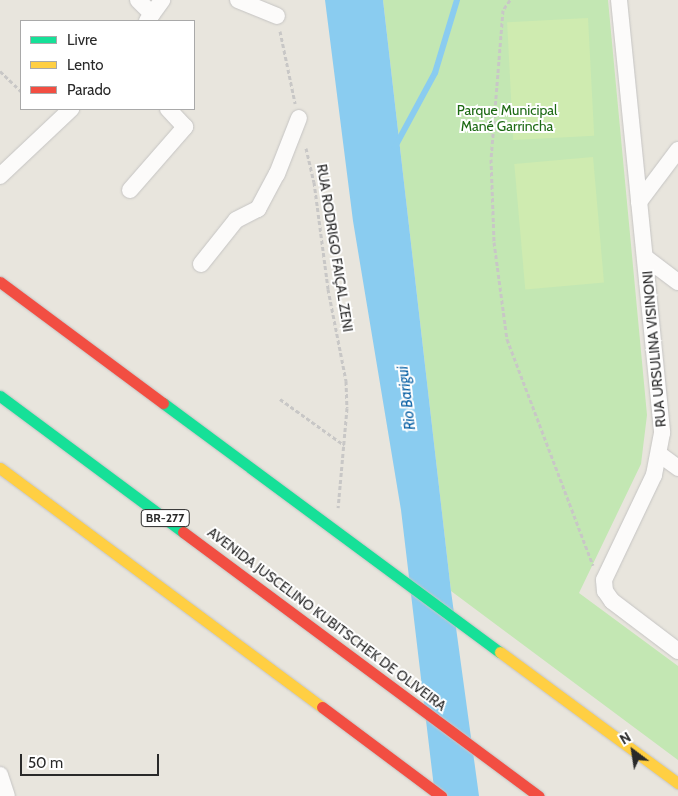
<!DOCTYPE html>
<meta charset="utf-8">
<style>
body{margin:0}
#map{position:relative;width:678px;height:796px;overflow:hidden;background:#e8e5dd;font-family:Cabin,sans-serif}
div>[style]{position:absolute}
.green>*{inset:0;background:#c3e7b3}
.pitch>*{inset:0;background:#cfebb0;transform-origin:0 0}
.water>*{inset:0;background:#8accf0}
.stream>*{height:5.5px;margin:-2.75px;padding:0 2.75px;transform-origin:2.75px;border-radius:2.75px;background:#8accf0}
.path>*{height:3px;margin-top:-1.5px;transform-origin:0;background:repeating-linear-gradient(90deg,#c8c7c6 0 4px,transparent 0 6.5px)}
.roads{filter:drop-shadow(0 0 1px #c5c4c3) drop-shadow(0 0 1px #c5c4c3)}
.street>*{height:16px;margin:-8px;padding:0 8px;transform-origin:8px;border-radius:8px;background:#fcfbfa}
.fast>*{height:11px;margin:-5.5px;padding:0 5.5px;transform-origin:5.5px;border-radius:5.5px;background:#16e098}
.slow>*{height:11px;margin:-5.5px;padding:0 5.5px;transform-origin:5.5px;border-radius:5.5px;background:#ffcf43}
.jam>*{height:11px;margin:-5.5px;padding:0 5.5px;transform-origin:5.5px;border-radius:5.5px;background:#f24e42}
span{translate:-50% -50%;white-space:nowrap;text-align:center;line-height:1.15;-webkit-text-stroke:4px #fff;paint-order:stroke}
.shield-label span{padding:1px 4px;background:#fff;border:1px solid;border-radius:4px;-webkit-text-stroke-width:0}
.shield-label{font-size:12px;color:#292929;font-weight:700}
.park-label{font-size:14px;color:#1d6a14}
.street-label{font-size:14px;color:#292929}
.water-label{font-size:15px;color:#035ca2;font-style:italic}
.legend{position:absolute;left:20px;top:20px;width:175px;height:90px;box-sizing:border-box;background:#fff;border:1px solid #a9a9a9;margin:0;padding:6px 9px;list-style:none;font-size:15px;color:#292929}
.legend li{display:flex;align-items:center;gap:10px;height:25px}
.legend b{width:25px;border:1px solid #a9a9a9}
.north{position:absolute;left:608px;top:726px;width:50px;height:50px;-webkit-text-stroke:4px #fff;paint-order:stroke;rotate:329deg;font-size:14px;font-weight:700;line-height:20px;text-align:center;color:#292929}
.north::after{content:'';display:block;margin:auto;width:18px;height:22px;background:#292929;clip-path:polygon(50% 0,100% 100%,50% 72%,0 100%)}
.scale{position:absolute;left:20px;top:754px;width:139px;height:22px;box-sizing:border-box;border:2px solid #292929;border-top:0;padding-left:6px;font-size:15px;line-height:18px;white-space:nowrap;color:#292929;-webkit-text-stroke:4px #fff;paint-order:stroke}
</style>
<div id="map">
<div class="green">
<div style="clip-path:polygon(383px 0,608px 0,647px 415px,641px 464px,579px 593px,678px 666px,678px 760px,451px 591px)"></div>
</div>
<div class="pitch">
<div style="left:588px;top:18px;width:118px;height:81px;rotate:87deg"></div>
<div style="left:593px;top:157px;width:126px;height:79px;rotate:85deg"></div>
</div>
<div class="water">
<div style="clip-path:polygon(325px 0,383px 0,451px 591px,479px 796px,435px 796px,401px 510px,353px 221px)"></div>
</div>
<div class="stream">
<div style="left:395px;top:147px;width:84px;rotate:-61.6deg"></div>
<div style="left:435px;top:73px;width:76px;rotate:-73.2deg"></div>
</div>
<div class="path">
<div style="left:510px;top:0;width:12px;rotate:125deg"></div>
<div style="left:503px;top:10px;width:149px;rotate:94.6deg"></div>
<div style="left:491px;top:159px;width:83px;rotate:87.9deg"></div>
<div style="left:494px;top:242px;width:98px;rotate:82.4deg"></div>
<div style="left:507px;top:339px;width:242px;rotate:69.2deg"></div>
<div style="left:280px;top:31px;width:74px;rotate:78.2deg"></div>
<div style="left:0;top:71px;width:29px;rotate:44deg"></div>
<div style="left:306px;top:148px;width:35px;rotate:77deg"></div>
<div style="left:314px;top:182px;width:108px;rotate:82.5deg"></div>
<div style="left:328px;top:289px;width:94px;rotate:78.9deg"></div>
<div style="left:346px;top:381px;width:27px;rotate:88deg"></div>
<div style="left:347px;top:408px;width:100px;rotate:95.1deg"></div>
<div style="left:280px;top:399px;width:79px;rotate:35.7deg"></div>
</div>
<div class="roads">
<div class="street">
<div style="left:138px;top:0;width:20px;rotate:45deg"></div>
<div style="left:238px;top:0;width:42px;rotate:22.3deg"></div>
<div style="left:619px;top:0;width:435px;rotate:84.3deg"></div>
<div style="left:662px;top:433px;width:43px;rotate:100.8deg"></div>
<div style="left:654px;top:475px;width:116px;rotate:115.5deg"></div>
<div style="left:604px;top:580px;width:11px;rotate:85deg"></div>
<div style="left:605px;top:591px;width:12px;rotate:55deg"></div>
<div style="left:612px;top:601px;width:83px;rotate:37.1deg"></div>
<div style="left:147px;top:21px;width:26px;rotate:-54deg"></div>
<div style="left:0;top:176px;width:98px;rotate:-43.3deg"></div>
<div style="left:130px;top:190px;width:84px;rotate:-48.9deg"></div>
<div style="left:185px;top:127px;width:25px;rotate:-133deg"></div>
<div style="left:639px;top:202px;width:65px;rotate:-53.1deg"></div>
<div style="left:646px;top:258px;width:40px;rotate:37deg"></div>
<div style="left:201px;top:264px;width:56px;rotate:-51.5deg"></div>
<div style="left:236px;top:220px;width:25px;rotate:-27deg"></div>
<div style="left:258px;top:209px;width:40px;rotate:-62deg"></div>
<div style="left:277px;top:174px;width:60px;rotate:-68.6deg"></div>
<div style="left:659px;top:454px;width:24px;rotate:36deg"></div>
<div style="left:0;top:775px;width:22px;rotate:72deg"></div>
</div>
<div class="fast">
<div style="left:0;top:396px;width:228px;rotate:36.6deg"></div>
<div style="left:163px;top:403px;width:419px;rotate:36.5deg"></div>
</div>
<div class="slow">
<div style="left:0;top:468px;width:401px;rotate:36.6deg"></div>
<div style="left:500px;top:652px;width:221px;rotate:36.4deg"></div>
</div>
<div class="jam">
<div style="left:0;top:282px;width:203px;rotate:36.6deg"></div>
<div style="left:183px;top:532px;width:443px;rotate:36.6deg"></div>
<div style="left:322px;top:707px;width:149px;rotate:36.8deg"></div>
</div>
</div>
<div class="shield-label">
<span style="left:165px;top:518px">BR-277</span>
</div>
<div class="park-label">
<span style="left:507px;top:118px">Parque Municipal<br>Mané Garrincha</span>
</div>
<div class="street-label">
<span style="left:335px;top:248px;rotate:81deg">RUA RODRIGO FAIÇAL ZENI</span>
<span style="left:654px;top:349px;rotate:-95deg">RUA URSULINA VISINONI</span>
<span style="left:327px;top:619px;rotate:37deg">AVENIDA JUSCELINO KUBITSCHEK DE OLIVEIRA</span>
</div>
<div class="water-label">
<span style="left:407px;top:398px;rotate:-97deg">Rio Barigui</span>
</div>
<ul class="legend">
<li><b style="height:6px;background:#16e098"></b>Livre</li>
<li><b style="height:6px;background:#ffcf43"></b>Lento</li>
<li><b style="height:6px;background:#f24e42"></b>Parado</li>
</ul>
<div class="north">N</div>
<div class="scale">50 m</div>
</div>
